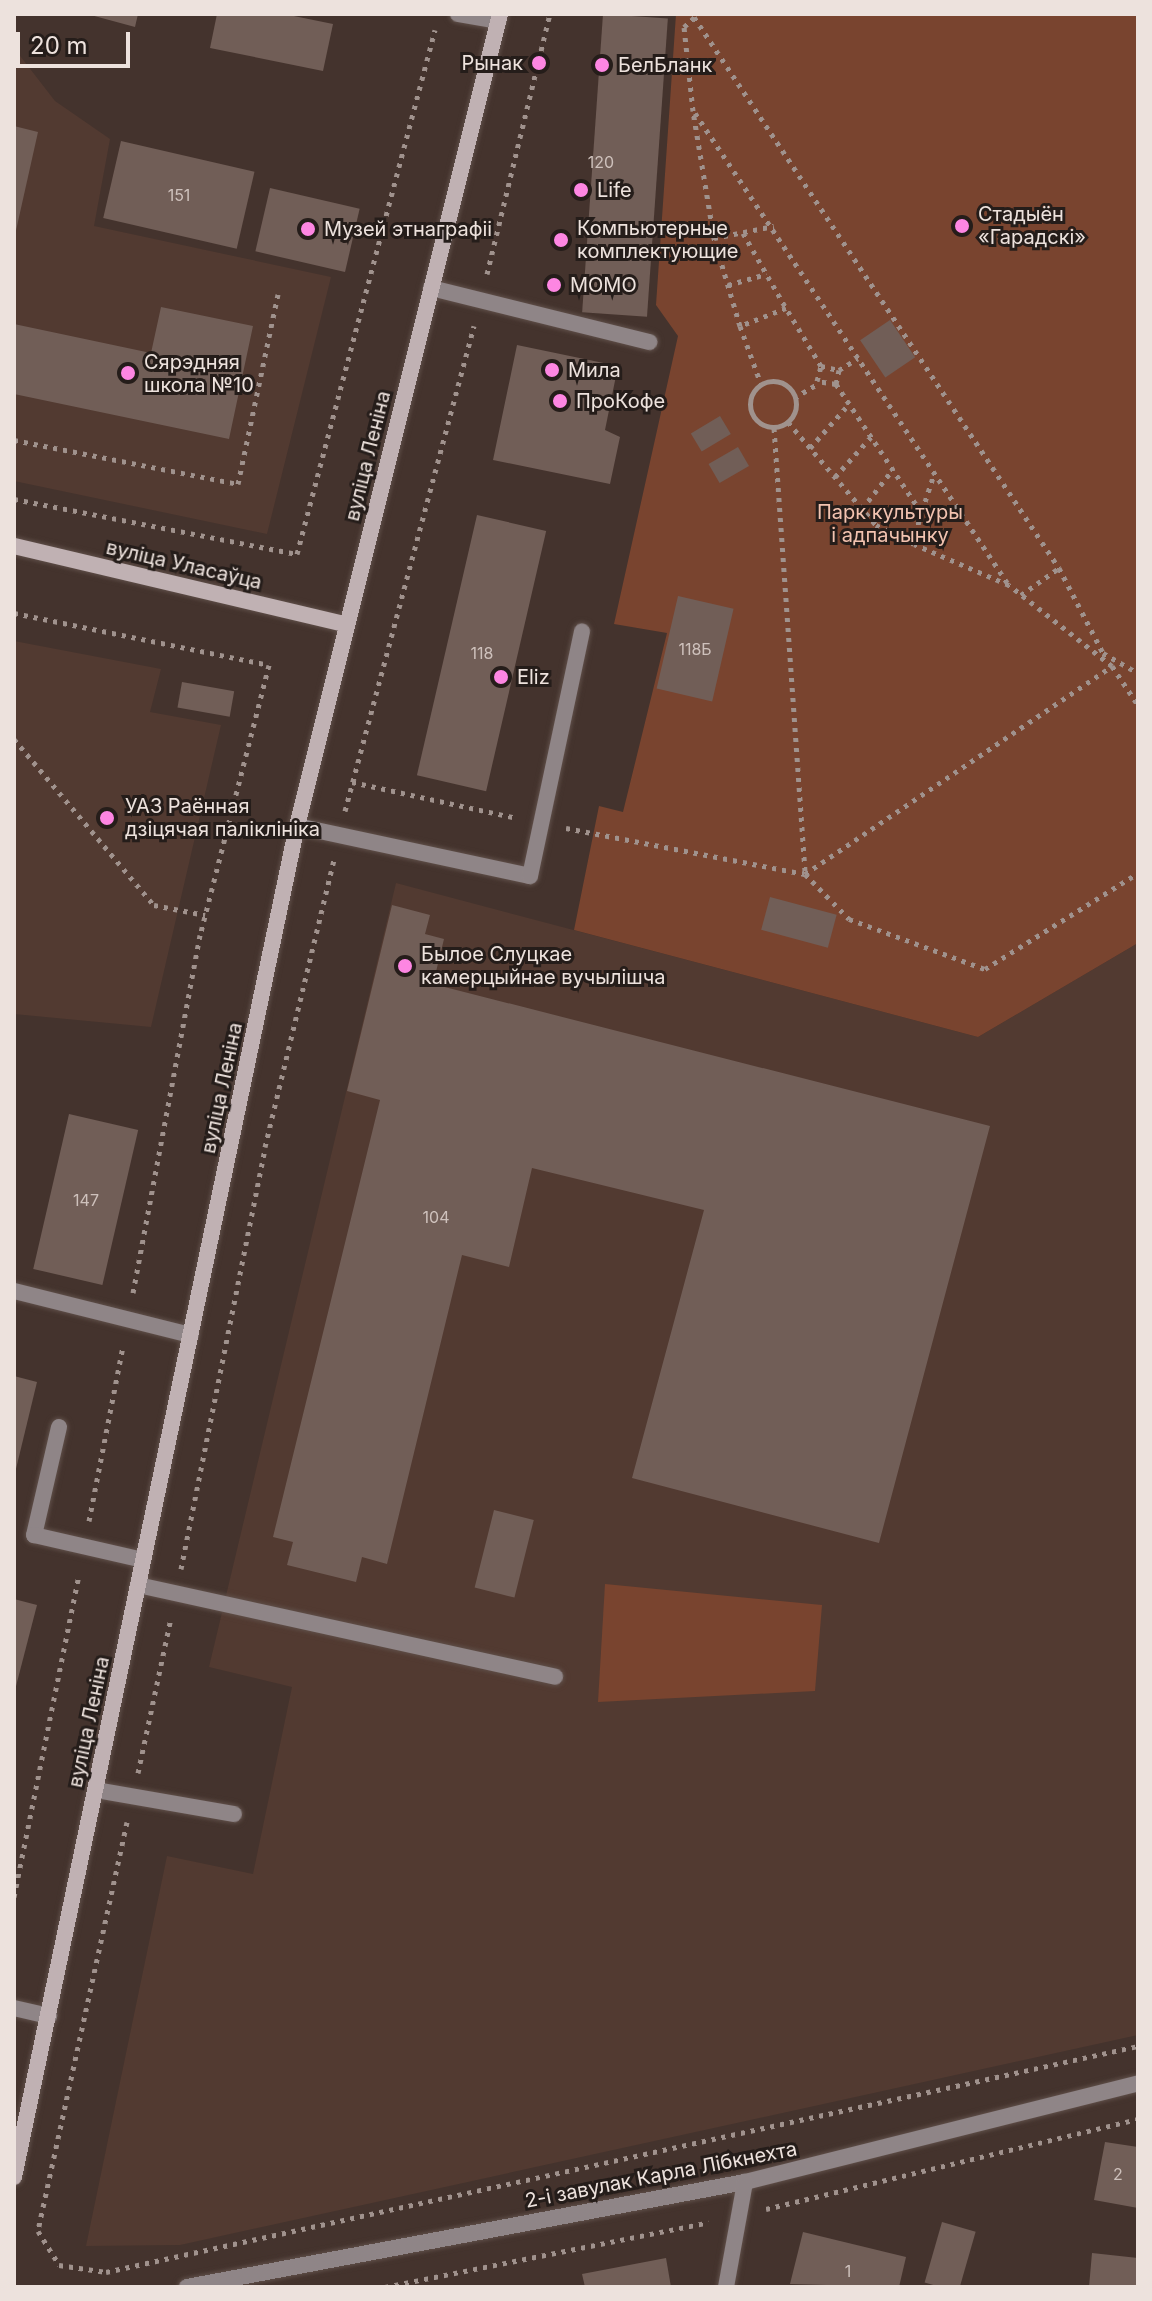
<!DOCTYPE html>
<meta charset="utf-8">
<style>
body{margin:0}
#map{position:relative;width:1152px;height:2301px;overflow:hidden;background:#44332d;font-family:Inter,sans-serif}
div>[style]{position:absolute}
.built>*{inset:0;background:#523a31}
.green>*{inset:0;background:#79442f}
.building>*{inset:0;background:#715e57;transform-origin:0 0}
.path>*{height:5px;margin-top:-2.5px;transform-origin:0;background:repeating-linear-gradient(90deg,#a0928d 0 4px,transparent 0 10px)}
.path>.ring{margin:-2.5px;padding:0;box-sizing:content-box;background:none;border:5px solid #a0928d;border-radius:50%}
.roads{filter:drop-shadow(0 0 2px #5f4f49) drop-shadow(0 0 2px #5f4f49)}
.lane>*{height:16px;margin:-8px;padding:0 8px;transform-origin:8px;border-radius:8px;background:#8f8587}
.street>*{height:16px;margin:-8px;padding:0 8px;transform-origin:8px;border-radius:8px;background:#8f8587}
.secondary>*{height:16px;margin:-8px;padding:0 8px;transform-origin:8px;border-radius:8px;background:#c0b1b3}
.dots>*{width:22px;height:22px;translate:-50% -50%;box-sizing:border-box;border:4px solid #251d1a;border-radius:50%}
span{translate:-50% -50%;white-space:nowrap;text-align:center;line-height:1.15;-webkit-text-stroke:6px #251d1a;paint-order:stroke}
.number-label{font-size:16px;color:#cec1bc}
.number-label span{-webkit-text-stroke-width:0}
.poi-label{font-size:20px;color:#ede2dd}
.right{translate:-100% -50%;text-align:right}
.left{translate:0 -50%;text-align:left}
.street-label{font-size:20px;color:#ede2dd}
.park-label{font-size:20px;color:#f3c3b0}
.frame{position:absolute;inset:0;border:16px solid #ede2dd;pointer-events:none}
.scale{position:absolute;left:16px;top:32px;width:114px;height:36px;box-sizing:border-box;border:4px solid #ede2dd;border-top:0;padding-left:10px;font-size:24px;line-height:28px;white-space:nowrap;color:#ede2dd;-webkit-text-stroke:6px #251d1a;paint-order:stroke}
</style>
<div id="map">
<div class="built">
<div style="clip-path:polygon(14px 48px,55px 101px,110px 139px,94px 226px,331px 277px,267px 534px,14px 481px)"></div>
<div style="clip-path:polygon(14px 641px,161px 669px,150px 712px,221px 725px,151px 1027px,14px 1014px)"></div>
<div style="clip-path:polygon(396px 883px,978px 1037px,1138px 943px,1138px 2035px,180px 2245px,86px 2246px,167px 1856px,253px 1874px,292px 1687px,209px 1667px)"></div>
</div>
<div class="green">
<div style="clip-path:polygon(676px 14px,1138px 14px,1138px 943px,978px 1037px,574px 930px,599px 806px,623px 812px,667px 633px,614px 624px,678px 336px,656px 305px)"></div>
<div style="clip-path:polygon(605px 1584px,822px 1605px,815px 1691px,598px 1702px)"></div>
</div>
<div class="building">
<div style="clip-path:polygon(87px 14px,138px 14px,135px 27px)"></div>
<div style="clip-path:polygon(217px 14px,284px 14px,333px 24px,323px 71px,210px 48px)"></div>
<div style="left:603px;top:14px;width:65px;height:299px;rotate:4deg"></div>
<div style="clip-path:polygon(14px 126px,38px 132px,15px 235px,14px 235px)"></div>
<div style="left:121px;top:141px;width:137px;height:79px;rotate:13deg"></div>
<div style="left:270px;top:188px;width:92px;height:65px;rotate:13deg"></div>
<div style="clip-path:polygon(161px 307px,253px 326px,229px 439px,14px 394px,14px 324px,151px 353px)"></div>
<div style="left:890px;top:320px;width:45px;height:36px;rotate:56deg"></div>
<div style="clip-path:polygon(517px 345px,618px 366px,605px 430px,620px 437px,610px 484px,493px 460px)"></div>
<div style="left:720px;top:416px;width:21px;height:34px;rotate:59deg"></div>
<div style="left:738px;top:447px;width:22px;height:34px;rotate:60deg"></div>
<div style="left:477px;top:515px;width:71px;height:267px;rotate:13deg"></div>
<div style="left:678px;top:596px;width:57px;height:95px;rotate:13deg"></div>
<div style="left:182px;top:682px;width:53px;height:26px;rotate:10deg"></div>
<div style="left:770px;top:897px;width:69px;height:34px;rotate:15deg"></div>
<div style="clip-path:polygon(392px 905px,430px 915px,425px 934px,444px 939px,433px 984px,990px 1126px,879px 1543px,632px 1478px,704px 1210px,532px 1168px,509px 1267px,462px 1255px,387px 1564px,362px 1557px,356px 1582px,287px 1565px,293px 1542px,273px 1537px,380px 1100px,347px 1091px)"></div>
<div style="left:69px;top:1114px;width:71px;height:159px;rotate:13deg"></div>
<div style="clip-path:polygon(14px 1376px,37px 1382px,15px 1473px,14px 1473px)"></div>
<div style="left:494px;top:1510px;width:41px;height:80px;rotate:14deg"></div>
<div style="clip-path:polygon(14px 1599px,37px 1605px,15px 1690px,14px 1690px)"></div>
<div style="clip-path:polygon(1105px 2142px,1138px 2147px,1138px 2208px,1094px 2200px)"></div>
<div style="left:942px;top:2222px;width:35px;height:63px;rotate:16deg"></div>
<div style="clip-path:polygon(803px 2232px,906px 2257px,899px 2287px,790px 2284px)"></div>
<div style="clip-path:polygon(1092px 2253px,1138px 2258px,1138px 2287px,1089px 2287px)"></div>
<div style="clip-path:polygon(666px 2258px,671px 2287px,585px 2287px,582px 2274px)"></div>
</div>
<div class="path">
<div style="left:694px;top:17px;width:661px;rotate:56.48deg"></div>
<div style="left:1059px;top:568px;width:96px;rotate:62.6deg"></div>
<div style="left:1103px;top:653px;width:40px;rotate:29.7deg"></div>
<div style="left:695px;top:113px;width:566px;rotate:56.39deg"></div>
<div style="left:743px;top:233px;width:86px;rotate:60.2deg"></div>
<div style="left:714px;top:238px;width:61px;rotate:-11.3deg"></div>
<div style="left:487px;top:274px;width:268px;rotate:-76.4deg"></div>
<div style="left:728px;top:285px;width:40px;rotate:-16deg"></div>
<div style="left:740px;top:326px;width:62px;rotate:70.1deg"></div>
<div style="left:821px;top:366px;width:18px;rotate:13deg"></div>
<div style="left:839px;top:370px;width:14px;rotate:102deg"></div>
<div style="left:839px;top:370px;width:22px;rotate:-32deg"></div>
<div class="ring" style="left:750px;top:381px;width:41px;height:41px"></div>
<div style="left:794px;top:398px;width:29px;rotate:-31deg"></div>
<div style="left:788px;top:422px;width:135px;rotate:49.5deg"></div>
<div style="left:876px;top:525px;width:42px;rotate:26.6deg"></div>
<div style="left:774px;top:428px;width:447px;rotate:86deg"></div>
<div style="left:805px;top:874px;width:63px;rotate:45.6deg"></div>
<div style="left:849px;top:919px;width:145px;rotate:20.2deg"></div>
<div style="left:985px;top:969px;width:181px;rotate:-32.1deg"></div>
<div style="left:14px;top:440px;width:228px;rotate:11.1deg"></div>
<div style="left:238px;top:484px;width:194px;rotate:-78.1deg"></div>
<div style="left:810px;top:448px;width:59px;rotate:-48.4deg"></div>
<div style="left:835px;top:477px;width:54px;rotate:-48deg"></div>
<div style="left:14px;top:499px;width:288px;rotate:11deg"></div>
<div style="left:297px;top:554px;width:542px;rotate:-75.25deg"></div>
<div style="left:862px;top:509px;width:51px;rotate:-52.2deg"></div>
<div style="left:922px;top:511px;width:39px;rotate:-72deg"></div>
<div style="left:1021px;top:595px;width:47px;rotate:-35.4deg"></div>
<div style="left:14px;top:613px;width:260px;rotate:11.5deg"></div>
<div style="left:269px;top:665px;width:279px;rotate:104.3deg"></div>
<div style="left:200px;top:935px;width:364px;rotate:100.6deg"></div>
<div style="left:1112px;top:666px;width:47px;rotate:56.3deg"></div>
<div style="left:14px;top:739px;width:217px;rotate:49.9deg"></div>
<div style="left:154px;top:905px;width:52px;rotate:11.1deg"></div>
<div style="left:352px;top:782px;width:169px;rotate:12.3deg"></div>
<div style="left:345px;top:811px;width:502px;rotate:-75.11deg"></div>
<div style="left:566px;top:828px;width:243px;rotate:10.9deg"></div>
<div style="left:805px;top:874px;width:371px;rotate:-34.1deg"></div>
<div style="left:1112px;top:666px;width:131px;rotate:-141.8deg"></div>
<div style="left:1009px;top:585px;width:103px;rotate:-156.7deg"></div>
<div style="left:914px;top:544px;width:33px;rotate:-78deg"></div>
<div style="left:921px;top:512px;width:154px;rotate:-123.6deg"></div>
<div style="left:836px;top:384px;width:19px;rotate:-171deg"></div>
<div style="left:817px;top:381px;width:16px;rotate:-75deg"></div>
<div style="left:821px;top:366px;width:68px;rotate:-121.1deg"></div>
<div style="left:786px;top:308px;width:49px;rotate:158.6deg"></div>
<div style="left:740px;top:326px;width:92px;rotate:-106.5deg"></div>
<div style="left:714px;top:238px;width:129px;rotate:-99.4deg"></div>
<div style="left:693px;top:111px;width:84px;rotate:-96.1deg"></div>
<div style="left:684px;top:27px;width:19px;rotate:-43deg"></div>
<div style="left:89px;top:1521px;width:178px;rotate:-79deg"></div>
<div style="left:181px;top:1569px;width:430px;rotate:-78.7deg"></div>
<div style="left:265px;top:1147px;width:295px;rotate:-76.5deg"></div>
<div style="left:138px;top:1773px;width:158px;rotate:-78deg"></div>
<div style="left:127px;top:1822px;width:419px;rotate:102.3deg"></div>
<div style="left:38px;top:2231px;width:40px;rotate:58deg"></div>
<div style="left:59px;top:2265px;width:48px;rotate:8.5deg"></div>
<div style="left:106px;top:2272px;width:1056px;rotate:-12.35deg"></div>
<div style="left:14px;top:1897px;width:329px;rotate:-78.6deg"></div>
<div style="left:766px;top:2209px;width:383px;rotate:-13.6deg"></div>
<div style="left:385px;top:2287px;width:330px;rotate:-11.3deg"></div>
</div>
<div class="roads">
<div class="lane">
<div style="left:458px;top:14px;width:41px;rotate:9.9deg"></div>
<div style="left:431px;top:288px;width:225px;rotate:13.9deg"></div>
<div style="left:297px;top:826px;width:238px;rotate:12.1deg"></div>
<div style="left:530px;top:876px;width:250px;rotate:-78deg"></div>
<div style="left:14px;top:1291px;width:182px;rotate:14deg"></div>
<div style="left:59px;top:1427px;width:111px;rotate:103deg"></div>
<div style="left:34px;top:1535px;width:112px;rotate:12.9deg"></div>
<div style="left:138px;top:1585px;width:427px;rotate:12.4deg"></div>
<div style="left:96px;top:1790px;width:140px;rotate:9.9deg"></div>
<div style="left:14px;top:2008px;width:36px;rotate:13deg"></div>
</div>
<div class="street">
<div style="left:187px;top:2287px;width:568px;rotate:-10.66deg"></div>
<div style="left:745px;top:2182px;width:405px;rotate:-14.1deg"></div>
<div style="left:726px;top:2287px;width:107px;rotate:-79.7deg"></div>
</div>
<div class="secondary">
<div style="left:14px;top:546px;width:340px;rotate:13.3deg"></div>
<div style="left:14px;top:2177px;width:1380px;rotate:-78.17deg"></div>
<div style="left:297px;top:826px;width:837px;rotate:-75.96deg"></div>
</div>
</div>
<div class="dots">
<div style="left:539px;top:63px;background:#fd86e2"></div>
<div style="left:602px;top:65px;background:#fd86e2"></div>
<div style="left:581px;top:190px;background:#fd86e2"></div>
<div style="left:962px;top:226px;background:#fd86e2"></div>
<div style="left:308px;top:229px;background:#fd86e2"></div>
<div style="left:561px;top:240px;background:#fd86e2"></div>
<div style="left:554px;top:285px;background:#fd86e2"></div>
<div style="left:552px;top:370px;background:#fd86e2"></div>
<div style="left:128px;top:373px;background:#fd86e2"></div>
<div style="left:560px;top:401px;background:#fd86e2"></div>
<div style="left:501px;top:677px;background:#fd86e2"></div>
<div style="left:107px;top:818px;background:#fd86e2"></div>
<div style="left:405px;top:966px;background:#fd86e2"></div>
</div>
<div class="number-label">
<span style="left:601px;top:162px">120</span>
<span style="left:179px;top:195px">151</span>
<span style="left:695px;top:649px">118Б</span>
<span style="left:482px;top:653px">118</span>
<span style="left:86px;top:1200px">147</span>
<span style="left:436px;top:1217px">104</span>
<span style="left:1118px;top:2174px">2</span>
<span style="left:848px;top:2271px">1</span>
</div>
<div class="poi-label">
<span class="right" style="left:523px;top:63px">Рынак</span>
<span class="left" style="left:618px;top:65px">БелБланк</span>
<span class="left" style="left:597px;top:190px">Life</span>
<span class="left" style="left:978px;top:226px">Стадыён<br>«Гарадскі»</span>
<span class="left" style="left:577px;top:240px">Компьютерные<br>комплектующие</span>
<span class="left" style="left:324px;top:229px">Музей этнаграфіі</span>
<span class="left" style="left:570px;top:285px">МОМО</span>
<span class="left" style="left:144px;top:374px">Сярэдняя<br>школа №10</span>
<span class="left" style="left:568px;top:370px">Мила</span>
<span class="left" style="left:576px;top:401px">ПроКофе</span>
<span class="left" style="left:517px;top:677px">Eliz</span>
<span class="left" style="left:125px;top:818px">УАЗ Раённая<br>дзіцячая паліклініка</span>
<span class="left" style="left:421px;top:966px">Былое Слуцкае<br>камерцыйнае вучылішча</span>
</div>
<div class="street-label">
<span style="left:368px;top:456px;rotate:-76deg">вуліца Леніна</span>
<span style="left:184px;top:565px;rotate:13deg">вуліца Уласаўца</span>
<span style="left:222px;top:1088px;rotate:-78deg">вуліца Леніна</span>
<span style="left:89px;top:1722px;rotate:-78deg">вуліца Леніна</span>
<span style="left:661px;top:2175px;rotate:-11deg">2-і завулак Карла Лібкнехта</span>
</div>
<div class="park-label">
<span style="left:890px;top:524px">Парк культуры<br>і адпачынку</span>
</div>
<div class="frame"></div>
<div class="scale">20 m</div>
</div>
